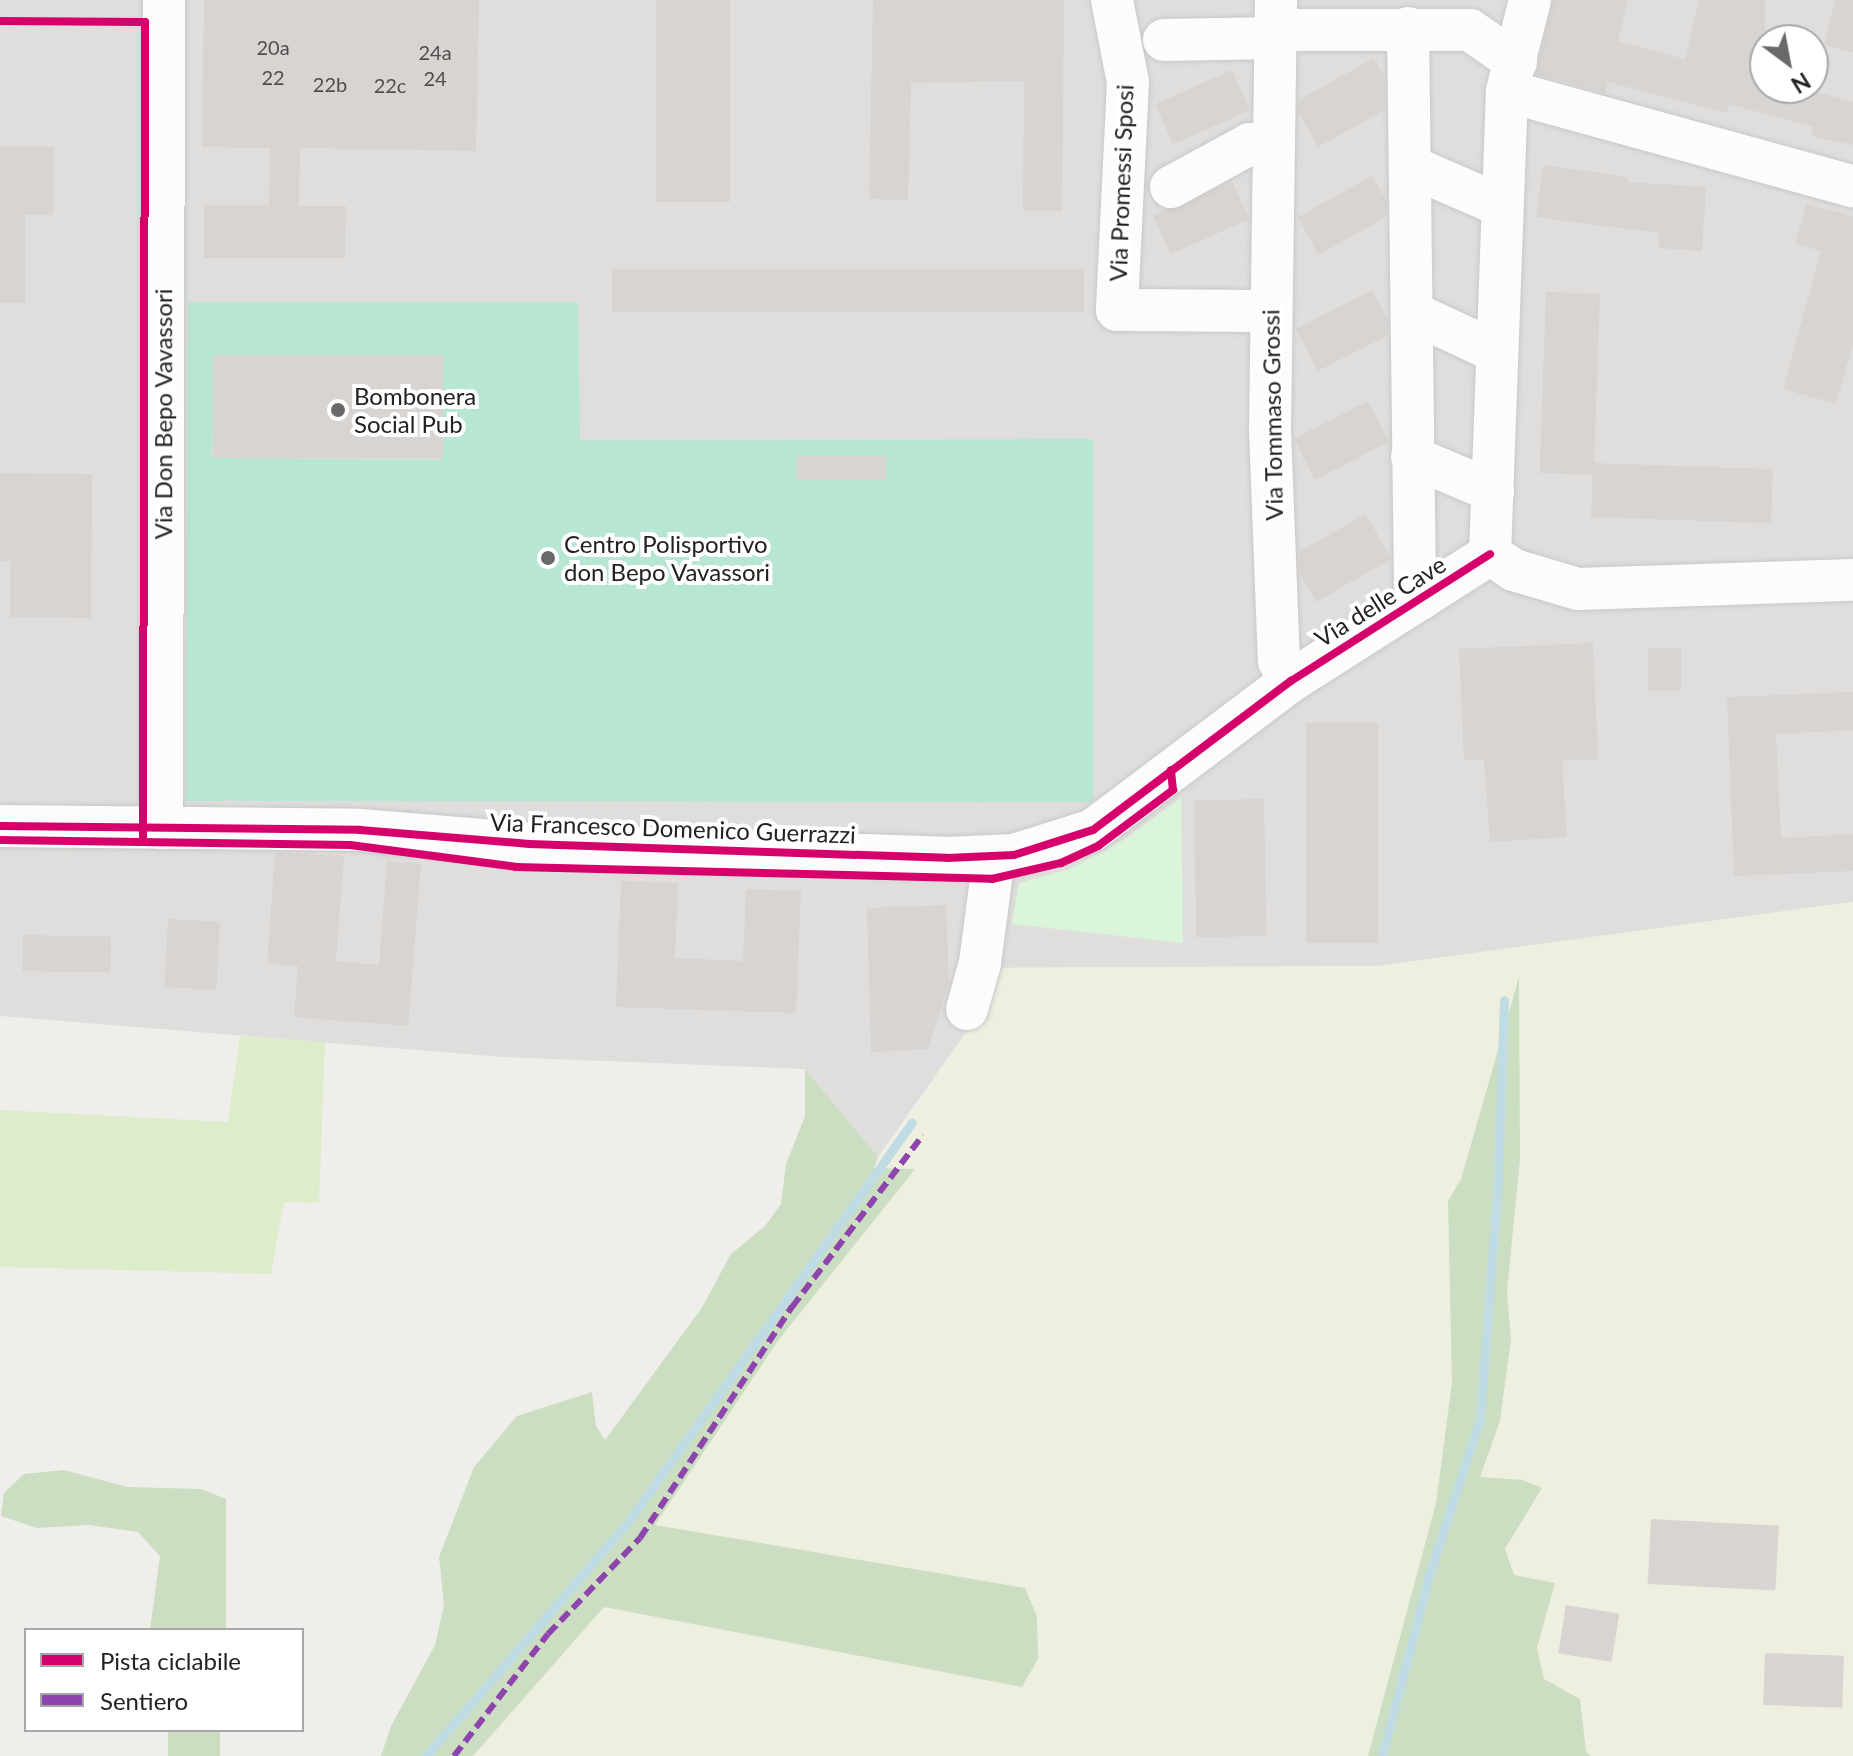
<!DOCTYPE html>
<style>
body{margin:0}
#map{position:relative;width:1853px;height:1756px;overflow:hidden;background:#f0eeeb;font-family:Lato,sans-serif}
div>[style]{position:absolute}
.residential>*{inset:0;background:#dfdedc}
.farmland>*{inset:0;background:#efefdf}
.grass>*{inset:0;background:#ddeccb}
.forest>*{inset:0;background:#cbdec1;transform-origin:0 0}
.park>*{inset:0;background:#daf5da}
.pitch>*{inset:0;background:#b7e6d2}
.parking>*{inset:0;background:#e0dfde;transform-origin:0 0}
.stream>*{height:9px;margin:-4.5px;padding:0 4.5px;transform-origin:4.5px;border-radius:4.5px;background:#bfdbe3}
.building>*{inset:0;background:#d7d4d2;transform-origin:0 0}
.roads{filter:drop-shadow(0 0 2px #c9c8c7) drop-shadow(0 0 2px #c9c8c7)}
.minor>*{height:42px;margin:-21px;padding:0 21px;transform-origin:21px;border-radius:21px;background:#fdfcfc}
.quiet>*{height:6px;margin-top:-3px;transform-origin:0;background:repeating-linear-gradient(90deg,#8e44ad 0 12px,transparent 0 18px)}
.cycleway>*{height:8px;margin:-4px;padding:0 4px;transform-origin:4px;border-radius:4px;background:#d6006c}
.dots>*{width:22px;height:22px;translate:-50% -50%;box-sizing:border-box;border:4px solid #fff;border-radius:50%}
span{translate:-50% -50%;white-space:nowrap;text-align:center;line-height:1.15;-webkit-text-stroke:8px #fff;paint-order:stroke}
.number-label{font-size:20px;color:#4f4e4e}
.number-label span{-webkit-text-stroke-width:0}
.street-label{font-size:24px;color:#222}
.poi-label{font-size:24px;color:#222}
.left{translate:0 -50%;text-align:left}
.legend{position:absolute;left:24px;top:1628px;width:280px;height:104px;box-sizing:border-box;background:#fff;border:2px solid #a7a7a7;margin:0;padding:10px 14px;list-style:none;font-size:24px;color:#222}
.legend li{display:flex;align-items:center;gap:16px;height:40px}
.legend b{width:40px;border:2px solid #a7a7a7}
.north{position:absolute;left:1749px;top:24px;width:80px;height:80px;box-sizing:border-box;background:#fff;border:2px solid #a7a7a7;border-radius:50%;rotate:148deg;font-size:22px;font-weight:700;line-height:32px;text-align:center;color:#222}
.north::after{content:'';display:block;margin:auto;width:28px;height:36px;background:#6a6968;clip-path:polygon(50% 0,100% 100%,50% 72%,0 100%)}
</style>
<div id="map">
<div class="residential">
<div style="clip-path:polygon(evenodd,0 0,1853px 0,1853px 902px,1378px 966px,991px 968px,986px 1004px,878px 1157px,805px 1069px,503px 1057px,0 1016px,0 0,1765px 40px,1813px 40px,1813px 88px,1765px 88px,1765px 40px)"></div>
</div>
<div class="farmland">
<div style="clip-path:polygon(1853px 902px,1853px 1756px,1591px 1756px,1586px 1752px,1580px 1699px,1543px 1679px,1537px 1648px,1554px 1583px,1514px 1575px,1504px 1549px,1535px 1505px,1522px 1480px,1480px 1478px,1500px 1421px,1511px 1339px,1507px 1292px,1520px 1159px,1518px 980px,1460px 1180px,1448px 1201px,1452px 1383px,1436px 1503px,1368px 1756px,473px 1756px,604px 1607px,1022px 1687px,1038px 1659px,1037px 1616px,1025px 1588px,654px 1525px,777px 1342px,914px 1169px,874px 1168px,986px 1004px,991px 968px,1378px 966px)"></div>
</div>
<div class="grass">
<div style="clip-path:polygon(240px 1036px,325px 1042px,319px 1203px,284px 1202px,271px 1274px,0 1267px,0 1110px,228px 1122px)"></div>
</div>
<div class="forest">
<div style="clip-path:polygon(1519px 977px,1520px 1159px,1507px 1292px,1511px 1339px,1500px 1421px,1480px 1477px,1523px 1480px,1542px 1488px,1505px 1549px,1514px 1575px,1555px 1583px,1537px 1648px,1544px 1679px,1580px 1699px,1586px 1752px,1591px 1756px,1368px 1756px,1436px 1503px,1452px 1383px,1448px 1201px,1461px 1179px)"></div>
<div style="clip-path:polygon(805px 1069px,878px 1157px,874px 1168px,915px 1169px,777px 1342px,655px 1525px,1025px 1588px,1037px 1616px,1038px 1659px,1022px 1687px,604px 1607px,473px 1756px,381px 1756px,391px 1726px,435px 1645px,444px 1605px,439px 1557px,474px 1467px,517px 1416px,592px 1392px,596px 1426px,605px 1440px,701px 1309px,731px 1254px,765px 1226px,781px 1204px,786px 1164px,805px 1116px)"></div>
<div style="clip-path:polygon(64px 1470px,127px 1487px,201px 1489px,226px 1499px,226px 1630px,150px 1630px,160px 1556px,138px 1532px,89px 1525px,37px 1528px,1px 1516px,4px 1493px,24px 1474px)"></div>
<div style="left:168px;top:1730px;width:52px;height:26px"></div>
</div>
<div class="park">
<div style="clip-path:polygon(1181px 798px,1183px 943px,1012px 924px,1019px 883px,1070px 869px,1125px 839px)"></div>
</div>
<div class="pitch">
<div style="clip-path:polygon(evenodd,188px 302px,578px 302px,580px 440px,1093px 439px,1093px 802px,186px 801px,188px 302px,214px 355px,443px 358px,442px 460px,212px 458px,214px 355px,188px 302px,798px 456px,885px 456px,886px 480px,798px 480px,798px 456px)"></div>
</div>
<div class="parking">
<div style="clip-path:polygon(0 0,134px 0,134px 7px,0 6px)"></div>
<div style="clip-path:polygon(1116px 86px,1115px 193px,1097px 203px,1097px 96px)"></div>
<div style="left:1155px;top:279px;width:88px;height:22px;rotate:1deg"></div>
<div style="left:1147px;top:326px;width:98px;height:18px;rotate:1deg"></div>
<div style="left:632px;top:352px;width:625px;height:70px"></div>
<div style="left:1249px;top:444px;width:224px;height:71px;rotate:90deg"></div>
<div style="left:1853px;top:546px;width:20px;height:138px;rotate:90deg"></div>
<div style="left:1853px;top:596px;width:21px;height:145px;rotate:90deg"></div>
<div style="left:0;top:796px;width:79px;height:10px;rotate:1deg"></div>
<div style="left:224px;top:800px;width:263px;height:10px;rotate:4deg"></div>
<div style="clip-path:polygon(525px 818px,800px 835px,803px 826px,938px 833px,936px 841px,525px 829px)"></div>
<div style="left:438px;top:886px;width:74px;height:140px;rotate:3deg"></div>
</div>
<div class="stream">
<div style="left:426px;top:1756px;width:309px;rotate:-49.2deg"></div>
<div style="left:628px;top:1522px;width:490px;rotate:-54.6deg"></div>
<div style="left:1382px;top:1756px;width:187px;rotate:-75.4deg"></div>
<div style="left:1429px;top:1575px;width:164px;rotate:-71.9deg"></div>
<div style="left:1480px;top:1419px;width:240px;rotate:-85.7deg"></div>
<div style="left:1498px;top:1180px;width:180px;rotate:-88.1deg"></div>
</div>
<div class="building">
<div style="clip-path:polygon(204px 0,479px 0,476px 151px,300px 148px,299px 206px,346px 206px,345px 258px,204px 258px,204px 205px,269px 205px,270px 148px,202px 147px)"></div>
<div style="left:656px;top:0;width:74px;height:202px"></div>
<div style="clip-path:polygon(873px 0,1064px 0,1062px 211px,1023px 211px,1024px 81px,911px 83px,908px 200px,869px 199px)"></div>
<div style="clip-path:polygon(1553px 0,1628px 0,1618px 41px,1685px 59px,1699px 0,1765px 0,1765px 88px,1802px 88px,1853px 102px,1853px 145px,1811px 136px,1813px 127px,1729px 104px,1727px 113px,1608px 82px,1605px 93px,1536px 74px)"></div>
<div style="clip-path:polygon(1835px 0,1853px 0,1853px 52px,1824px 45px)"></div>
<div style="clip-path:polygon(1374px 58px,1385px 78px,1385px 110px,1318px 147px,1298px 111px,1299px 100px)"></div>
<div style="left:1232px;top:70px;width:44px;height:84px;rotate:66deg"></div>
<div style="clip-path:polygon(0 146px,54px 147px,53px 215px,25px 215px,25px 303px,0 303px)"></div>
<div style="clip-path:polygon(1543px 165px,1628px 177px,1628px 182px,1706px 187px,1702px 251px,1659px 248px,1659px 233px,1536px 217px)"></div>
<div style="clip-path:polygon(1372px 176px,1386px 200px,1386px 217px,1318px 255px,1298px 217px)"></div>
<div style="left:1232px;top:181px;width:42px;height:86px;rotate:66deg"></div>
<div style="clip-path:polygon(1806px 204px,1853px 216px,1853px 344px,1836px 404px,1783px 389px,1821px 251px,1795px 244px)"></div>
<div style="left:612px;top:269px;width:472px;height:43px"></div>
<div style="clip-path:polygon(1372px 290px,1388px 320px,1388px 335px,1318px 371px,1296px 329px)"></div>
<div style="left:1546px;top:292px;width:54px;height:181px;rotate:2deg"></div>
<div style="left:213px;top:355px;width:230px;height:103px"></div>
<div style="left:1368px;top:401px;width:46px;height:83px;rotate:63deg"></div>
<div style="left:797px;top:456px;width:89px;height:24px"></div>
<div style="left:1593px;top:463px;width:180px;height:54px;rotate:2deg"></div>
<div style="clip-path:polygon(0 473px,92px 474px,91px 618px,10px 617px,10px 561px,0 561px)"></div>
<div style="clip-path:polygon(1366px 514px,1391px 559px,1316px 602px,1300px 574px,1299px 552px)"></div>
<div style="clip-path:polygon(1593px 643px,1598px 759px,1562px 761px,1567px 837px,1490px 842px,1484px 760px,1464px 760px,1459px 649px)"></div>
<div style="left:1648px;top:648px;width:33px;height:43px"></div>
<div style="clip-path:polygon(1853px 692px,1853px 730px,1776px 734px,1781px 838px,1853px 834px,1853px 871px,1734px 876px,1727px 697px)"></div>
<div style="left:1306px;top:723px;width:72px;height:220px"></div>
<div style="left:1264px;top:799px;width:137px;height:70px;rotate:89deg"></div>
<div style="clip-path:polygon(275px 853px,344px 856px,336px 961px,379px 965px,387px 861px,421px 864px,408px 1026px,294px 1017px,298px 966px,267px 964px)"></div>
<div style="clip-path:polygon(621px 881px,678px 883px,675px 958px,743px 961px,746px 889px,801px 891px,796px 1013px,616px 1007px)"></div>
<div style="clip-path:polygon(946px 905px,949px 982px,928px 1049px,871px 1052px,867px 908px)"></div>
<div style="left:168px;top:919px;width:52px;height:68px;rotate:3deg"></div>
<div style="left:23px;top:935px;width:88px;height:36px;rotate:1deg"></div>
<div style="left:1651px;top:1519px;width:128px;height:65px;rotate:3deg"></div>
<div style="left:1566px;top:1605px;width:54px;height:49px;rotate:9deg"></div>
<div style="left:1765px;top:1653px;width:79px;height:52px;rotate:2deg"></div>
</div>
<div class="roads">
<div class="minor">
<div style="left:1112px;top:0;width:84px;rotate:79deg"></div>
<div style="left:1128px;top:82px;width:228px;rotate:92.8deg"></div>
<div style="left:1117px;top:310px;width:153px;rotate:0.4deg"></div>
<div style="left:1276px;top:0;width:430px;rotate:90.8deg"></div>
<div style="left:1270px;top:430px;width:231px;rotate:87.8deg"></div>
<div style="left:1279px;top:661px;width:23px;rotate:59deg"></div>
<div style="left:1530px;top:0;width:94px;rotate:104.2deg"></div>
<div style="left:1507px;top:91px;width:463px;rotate:92.1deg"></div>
<div style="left:1490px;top:554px;width:29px;rotate:34deg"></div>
<div style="left:1514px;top:570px;width:67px;rotate:16.5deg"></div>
<div style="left:1578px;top:589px;width:275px;rotate:-1.9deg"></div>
<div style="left:1408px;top:28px;width:556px;rotate:89.28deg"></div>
<div style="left:1415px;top:584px;width:16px;rotate:68deg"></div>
<div style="left:1276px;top:30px;width:194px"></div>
<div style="left:1470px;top:30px;width:56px;rotate:34.8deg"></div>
<div style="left:1164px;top:40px;width:111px;rotate:-1deg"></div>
<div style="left:1507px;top:91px;width:359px;rotate:15.4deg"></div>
<div style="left:1412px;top:167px;width:98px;rotate:23.4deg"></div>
<div style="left:1171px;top:187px;width:90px;rotate:-28.6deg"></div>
<div style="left:1250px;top:144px;width:24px;rotate:2deg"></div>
<div style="left:1413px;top:313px;width:90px;rotate:24.9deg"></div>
<div style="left:1412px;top:457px;width:88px;rotate:22.8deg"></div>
<div style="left:0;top:826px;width:360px;rotate:0.6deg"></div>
<div style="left:360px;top:830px;width:170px;rotate:4.7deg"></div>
<div style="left:529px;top:844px;width:418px;rotate:1.9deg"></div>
<div style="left:947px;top:858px;width:67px;rotate:-2.6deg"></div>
<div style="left:1014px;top:855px;width:83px;rotate:-17.6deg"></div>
<div style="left:1093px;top:830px;width:248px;rotate:-37deg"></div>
<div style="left:1291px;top:681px;width:236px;rotate:-32.5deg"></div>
<div style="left:162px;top:828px;width:828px;rotate:-89.86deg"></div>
<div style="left:967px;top:1009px;width:48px;rotate:-74.2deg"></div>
<div style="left:980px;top:963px;width:107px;rotate:-82.5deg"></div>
</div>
</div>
<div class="quiet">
<div style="left:454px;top:1756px;width:154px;rotate:-52.4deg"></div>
<div style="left:548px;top:1634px;width:133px;rotate:-46.2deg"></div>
<div style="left:640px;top:1538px;width:277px;rotate:-56.7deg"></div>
<div style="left:792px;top:1307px;width:216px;rotate:-52.7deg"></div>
</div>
<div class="cycleway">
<div style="left:0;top:21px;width:145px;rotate:0.4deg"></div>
<div style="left:145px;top:22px;width:818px;rotate:90.14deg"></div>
<div style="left:0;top:826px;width:360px;rotate:0.6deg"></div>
<div style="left:360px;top:830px;width:170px;rotate:4.7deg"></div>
<div style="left:529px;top:844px;width:418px;rotate:1.9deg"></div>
<div style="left:947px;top:858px;width:67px;rotate:-2.6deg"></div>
<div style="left:1014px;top:855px;width:83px;rotate:-17.6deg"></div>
<div style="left:1093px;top:830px;width:248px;rotate:-37deg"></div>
<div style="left:1291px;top:681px;width:236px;rotate:-32.5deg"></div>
<div style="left:0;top:840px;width:350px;rotate:0.8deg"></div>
<div style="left:350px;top:845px;width:167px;rotate:7.5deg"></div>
<div style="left:516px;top:867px;width:476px;rotate:1.4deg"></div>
<div style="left:992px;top:879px;width:71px;rotate:-13.1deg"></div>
<div style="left:1061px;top:863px;width:41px;rotate:-24.7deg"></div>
<div style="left:1098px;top:846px;width:94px;rotate:-36.7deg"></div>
<div style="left:1173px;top:790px;width:20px;rotate:-96deg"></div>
</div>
<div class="dots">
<div style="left:338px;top:410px;background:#6a6968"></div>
<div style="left:548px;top:558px;background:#6a6968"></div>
</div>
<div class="number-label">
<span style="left:273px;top:47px">20a</span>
<span style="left:435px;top:52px">24a</span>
<span style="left:273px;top:77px">22</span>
<span style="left:435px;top:78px">24</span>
<span style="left:330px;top:84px">22b</span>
<span style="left:390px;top:85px">22c</span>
</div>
<div class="street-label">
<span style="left:1121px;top:183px;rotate:-88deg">Via Promessi Sposi</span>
<span style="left:163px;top:414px;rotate:-90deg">Via Don Bepo Vavassori</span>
<span style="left:1272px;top:415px;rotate:-91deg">Via Tommaso Grossi</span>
<span style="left:1380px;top:601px;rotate:-32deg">Via delle Cave</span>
<span style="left:673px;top:828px;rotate:2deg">Via Francesco Domenico Guerrazzi</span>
</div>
<div class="poi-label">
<span class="left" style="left:354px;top:410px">Bombonera<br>Social Pub</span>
<span class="left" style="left:564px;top:558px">Centro Polisportivo<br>don Bepo Vavassori</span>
</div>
<ul class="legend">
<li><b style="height:10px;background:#d6006c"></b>Pista ciclabile</li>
<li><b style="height:10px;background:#8e44ad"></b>Sentiero</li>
</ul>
<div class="north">N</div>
</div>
